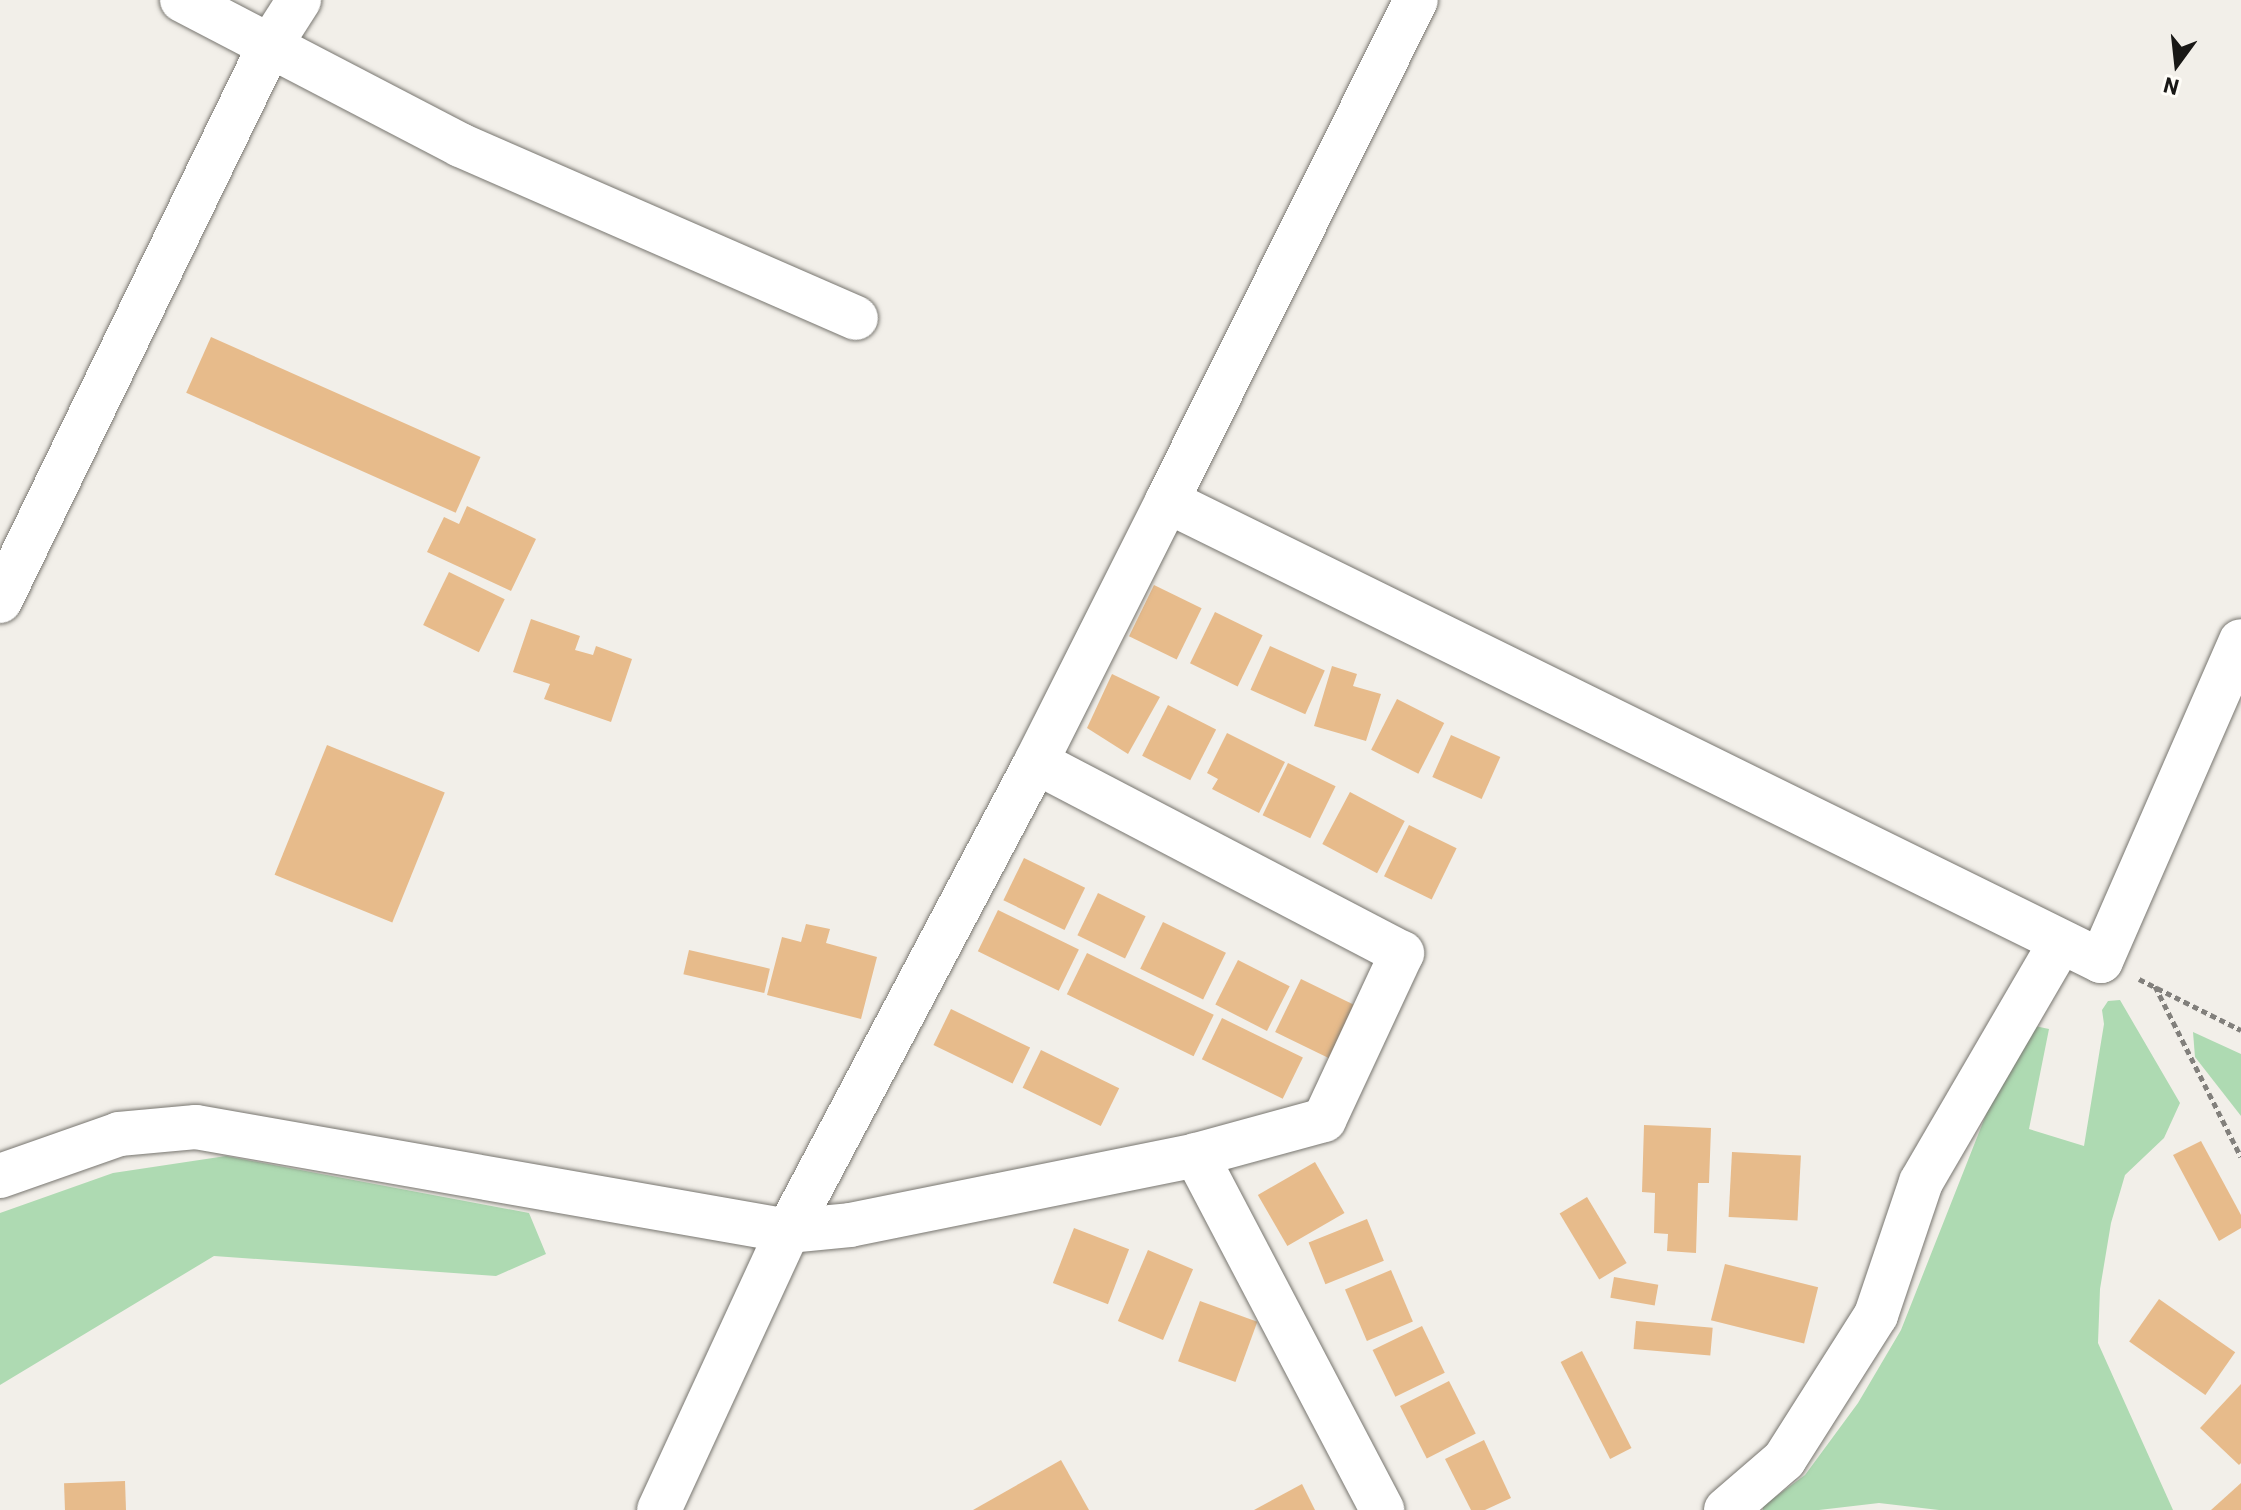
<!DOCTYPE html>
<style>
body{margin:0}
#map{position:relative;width:2241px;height:1510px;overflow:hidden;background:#f2efe9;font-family:Barlow,sans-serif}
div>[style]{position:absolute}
.green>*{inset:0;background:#aedab2}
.building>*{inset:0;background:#e7bb8b;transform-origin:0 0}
.path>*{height:5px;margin-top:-2.5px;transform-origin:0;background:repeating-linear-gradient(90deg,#82807c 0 6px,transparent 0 10px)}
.roads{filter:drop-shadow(0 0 2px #787670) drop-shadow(0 0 2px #787670)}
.minor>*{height:44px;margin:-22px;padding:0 22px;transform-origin:22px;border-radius:22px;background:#fff}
span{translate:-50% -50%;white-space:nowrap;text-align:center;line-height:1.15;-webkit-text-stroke:7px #fffdf8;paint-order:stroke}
.north{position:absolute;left:2137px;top:24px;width:80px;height:80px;-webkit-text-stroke:6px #fffdf8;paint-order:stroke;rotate:195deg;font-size:22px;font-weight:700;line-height:32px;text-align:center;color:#191816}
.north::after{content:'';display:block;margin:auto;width:28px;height:36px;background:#191816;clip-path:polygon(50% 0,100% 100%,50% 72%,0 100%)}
</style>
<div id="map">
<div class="green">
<div style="clip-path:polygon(2120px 1000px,2180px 1103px,2164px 1138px,2125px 1175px,2111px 1223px,2100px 1289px,2098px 1343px,2173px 1510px,1939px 1510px,1879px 1503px,1819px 1510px,1763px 1510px,1763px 1506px,1805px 1475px,1858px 1403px,1901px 1330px,2019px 1031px,2035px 1026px,2049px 1029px,2029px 1129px,2084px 1146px,2104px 1024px,2102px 1010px,2108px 1001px)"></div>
<div style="clip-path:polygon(2193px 1032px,2241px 1054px,2241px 1116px,2195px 1057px)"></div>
<div style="clip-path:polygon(226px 1156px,529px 1213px,546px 1254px,496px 1276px,214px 1256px,0 1385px,0 1213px,113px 1173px)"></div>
</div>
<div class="building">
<div style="left:211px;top:337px;width:295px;height:61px;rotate:24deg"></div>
<div style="clip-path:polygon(467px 506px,536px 539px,511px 591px,427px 552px,444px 517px,459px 524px)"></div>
<div style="left:449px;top:572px;width:62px;height:59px;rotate:26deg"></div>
<div style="left:1154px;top:585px;width:53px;height:57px;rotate:26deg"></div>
<div style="left:1215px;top:612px;width:53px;height:57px;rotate:26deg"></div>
<div style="clip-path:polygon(531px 619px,580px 636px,575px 650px,593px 655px,596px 646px,632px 659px,611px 722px,544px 699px,550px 684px,513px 672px)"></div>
<div style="left:1270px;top:646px;width:60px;height:48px;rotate:24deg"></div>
<div style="clip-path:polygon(1332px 666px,1357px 674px,1353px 686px,1381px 694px,1366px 741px,1314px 726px)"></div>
<div style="clip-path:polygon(1112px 674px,1160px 697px,1128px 754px,1087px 728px)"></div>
<div style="left:1397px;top:699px;width:53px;height:57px;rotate:27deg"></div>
<div style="left:1168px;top:705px;width:54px;height:57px;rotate:27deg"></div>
<div style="clip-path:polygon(1227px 733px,1285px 762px,1259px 813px,1212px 789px,1218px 779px,1207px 773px)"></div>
<div style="left:1451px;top:735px;width:54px;height:46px;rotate:24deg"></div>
<div style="left:327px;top:745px;width:127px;height:140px;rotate:22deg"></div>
<div style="left:1288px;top:763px;width:53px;height:58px;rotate:26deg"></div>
<div style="left:1350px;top:792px;width:62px;height:59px;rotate:28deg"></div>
<div style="left:1409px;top:825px;width:53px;height:57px;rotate:26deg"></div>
<div style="left:1024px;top:858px;width:68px;height:47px;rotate:26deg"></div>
<div style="left:1098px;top:893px;width:53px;height:47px;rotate:26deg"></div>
<div style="left:998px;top:910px;width:90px;height:46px;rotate:26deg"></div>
<div style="left:1163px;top:922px;width:70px;height:52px;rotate:26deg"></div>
<div style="clip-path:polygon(806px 924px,830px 929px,826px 943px,877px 957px,861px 1019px,767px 995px,782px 937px,801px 942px)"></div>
<div style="left:689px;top:950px;width:83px;height:25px;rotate:13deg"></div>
<div style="left:1087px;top:953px;width:141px;height:46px;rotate:26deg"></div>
<div style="left:1238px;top:960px;width:58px;height:50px;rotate:27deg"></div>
<div style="left:1301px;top:979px;width:64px;height:59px;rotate:26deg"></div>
<div style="left:951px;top:1009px;width:88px;height:40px;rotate:26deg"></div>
<div style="left:1222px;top:1018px;width:90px;height:46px;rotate:26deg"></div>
<div style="left:1041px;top:1050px;width:87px;height:42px;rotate:26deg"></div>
<div style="clip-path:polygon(1644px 1125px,1711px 1128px,1709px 1183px,1698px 1183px,1696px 1253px,1667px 1251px,1668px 1234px,1654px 1233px,1655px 1193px,1642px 1192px)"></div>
<div style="clip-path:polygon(2201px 1141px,2241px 1215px,2241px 1228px,2219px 1241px,2173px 1155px)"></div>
<div style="left:1732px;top:1152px;width:69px;height:65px;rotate:3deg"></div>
<div style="left:1315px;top:1162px;width:59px;height:66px;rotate:60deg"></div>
<div style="left:1587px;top:1197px;width:77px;height:32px;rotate:59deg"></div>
<div style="left:1367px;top:1219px;width:45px;height:63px;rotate:68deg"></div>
<div style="left:1074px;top:1228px;width:59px;height:59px;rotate:21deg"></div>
<div style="left:1148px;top:1250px;width:49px;height:77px;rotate:23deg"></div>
<div style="left:1725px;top:1264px;width:96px;height:58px;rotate:14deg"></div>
<div style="left:1391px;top:1270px;width:56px;height:50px;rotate:67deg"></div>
<div style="left:1614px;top:1277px;width:45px;height:21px;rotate:10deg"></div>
<div style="left:2159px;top:1299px;width:93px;height:52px;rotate:35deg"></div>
<div style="left:1200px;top:1301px;width:61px;height:64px;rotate:20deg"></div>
<div style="left:1636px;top:1321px;width:77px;height:28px;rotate:5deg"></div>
<div style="left:1422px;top:1326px;width:52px;height:55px;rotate:64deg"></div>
<div style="left:1582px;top:1351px;width:109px;height:24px;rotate:63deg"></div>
<div style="left:1449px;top:1381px;width:59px;height:55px;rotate:63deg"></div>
<div style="clip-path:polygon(2241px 1384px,2241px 1463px,2239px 1465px,2200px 1428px)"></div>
<div style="clip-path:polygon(1484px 1440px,1511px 1498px,1485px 1510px,1471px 1510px,1445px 1459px)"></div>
<div style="clip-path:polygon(1061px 1460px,1089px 1510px,973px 1510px)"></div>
<div style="left:125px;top:1481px;width:29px;height:61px;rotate:88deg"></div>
<div style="clip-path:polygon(2241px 1483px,2241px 1510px,2211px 1510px)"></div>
<div style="clip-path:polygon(1302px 1484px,1315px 1510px,1254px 1510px)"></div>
</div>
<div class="path">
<div style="left:2139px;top:979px;width:114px;rotate:26.6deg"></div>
<div style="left:2155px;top:986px;width:191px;rotate:63.3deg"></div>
</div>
<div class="roads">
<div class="minor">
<div style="left:182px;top:0;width:314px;rotate:27.5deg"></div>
<div style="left:460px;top:145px;width:432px;rotate:23.6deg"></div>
<div style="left:1167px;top:501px;width:559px;rotate:-63.57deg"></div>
<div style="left:0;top:601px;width:616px;rotate:-64.1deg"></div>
<div style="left:269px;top:47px;width:56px;rotate:-57.4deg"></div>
<div style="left:1036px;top:762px;width:413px;rotate:27.6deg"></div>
<div style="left:1402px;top:953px;width:184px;rotate:115deg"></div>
<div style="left:1324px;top:1120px;width:133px;rotate:164.7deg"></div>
<div style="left:0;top:1176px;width:126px;rotate:-19.4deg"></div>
<div style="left:119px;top:1134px;width:77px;rotate:-5.2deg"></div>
<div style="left:196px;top:1127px;width:601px;rotate:9.96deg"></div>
<div style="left:788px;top:1231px;width:62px;rotate:-5.5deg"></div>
<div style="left:850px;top:1225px;width:353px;rotate:-11.4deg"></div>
<div style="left:1196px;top:1155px;width:401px;rotate:62.3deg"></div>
<div style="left:659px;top:1510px;width:307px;rotate:-65.2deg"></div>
<div style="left:788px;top:1231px;width:531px;rotate:-62.13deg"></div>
<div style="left:1036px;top:762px;width:292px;rotate:-63.3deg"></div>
<div style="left:1167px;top:501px;width:1041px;rotate:26.22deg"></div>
<div style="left:2101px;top:961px;width:349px;rotate:-66.4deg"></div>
<div style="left:1726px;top:1510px;width:77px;rotate:-40.8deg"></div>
<div style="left:1784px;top:1460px;width:172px;rotate:-57.6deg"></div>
<div style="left:1876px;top:1315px;width:140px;rotate:-71.3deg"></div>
<div style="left:1921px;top:1182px;width:276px;rotate:-59.8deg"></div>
</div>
</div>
<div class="north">N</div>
</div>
